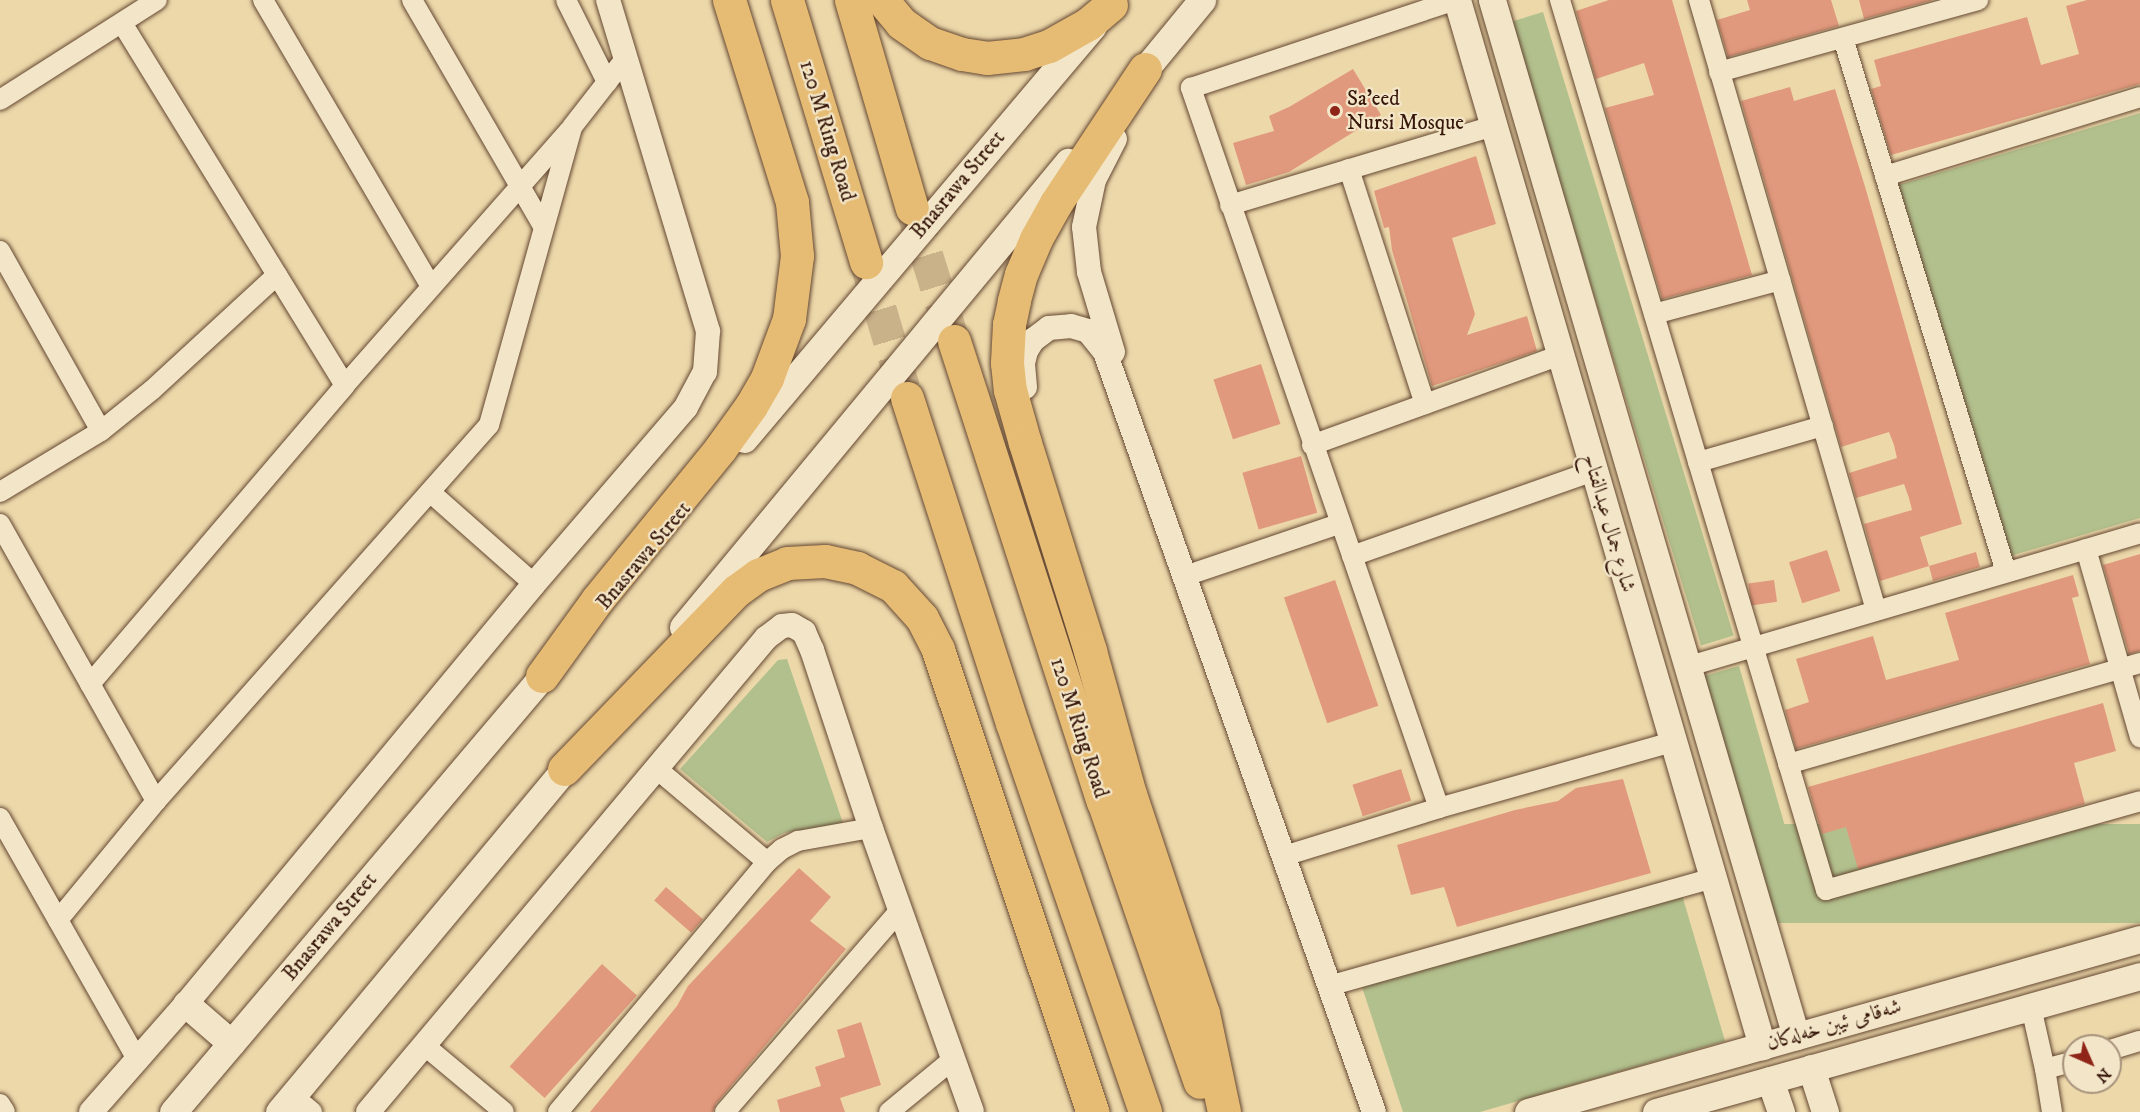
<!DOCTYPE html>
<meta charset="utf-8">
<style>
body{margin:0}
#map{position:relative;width:2140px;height:1112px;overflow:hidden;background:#edd8aa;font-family:"IM FELL DW Pica",Amiri,serif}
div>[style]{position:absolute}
.green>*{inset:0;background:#b2c08d;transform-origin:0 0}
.building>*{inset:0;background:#e1997d;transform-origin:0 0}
.motorway-tunnel>*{height:33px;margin-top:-16.5px;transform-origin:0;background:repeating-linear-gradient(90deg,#c9b18a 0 33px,transparent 0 49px)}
.roads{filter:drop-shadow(0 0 2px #644732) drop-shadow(0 0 2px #644732)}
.minor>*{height:20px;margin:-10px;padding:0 10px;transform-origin:10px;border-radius:10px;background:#f3e6c8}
.tertiary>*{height:24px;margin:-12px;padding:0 12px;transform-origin:12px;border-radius:12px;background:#f3e6c8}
.secondary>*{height:27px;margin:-13.5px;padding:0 13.5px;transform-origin:13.5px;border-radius:13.5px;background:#f3e6c8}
.motorway>*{height:33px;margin:-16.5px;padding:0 16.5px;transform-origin:16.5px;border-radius:16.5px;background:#e6bc75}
.dots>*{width:16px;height:16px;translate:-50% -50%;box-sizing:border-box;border:3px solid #f3e6c8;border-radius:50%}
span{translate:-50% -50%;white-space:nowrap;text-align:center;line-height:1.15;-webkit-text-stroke:4.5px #f3e6c8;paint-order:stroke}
.poi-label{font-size:21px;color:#37170a}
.left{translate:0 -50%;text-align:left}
.street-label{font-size:21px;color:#37170a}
.north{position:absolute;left:2062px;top:1034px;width:60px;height:60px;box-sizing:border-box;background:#f3e6c8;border:2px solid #a8937c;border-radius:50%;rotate:135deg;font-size:16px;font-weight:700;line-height:24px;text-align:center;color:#37170a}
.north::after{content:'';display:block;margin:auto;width:21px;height:27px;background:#8f2418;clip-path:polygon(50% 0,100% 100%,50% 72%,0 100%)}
</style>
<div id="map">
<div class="green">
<div style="left:1543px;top:12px;width:652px;height:34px;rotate:73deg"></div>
<div style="clip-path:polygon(2140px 113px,2140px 518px,2007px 557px,1898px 185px)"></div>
<div style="clip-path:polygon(787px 659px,843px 823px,784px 833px,767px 842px,680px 769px,778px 660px)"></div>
<div style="left:1739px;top:666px;width:234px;height:39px;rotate:74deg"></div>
<div style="left:2140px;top:824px;width:99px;height:379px;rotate:90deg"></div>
<div style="clip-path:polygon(1682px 895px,1725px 1041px,1480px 1112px,1403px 1112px,1362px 987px)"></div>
</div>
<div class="building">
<div style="clip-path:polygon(1609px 0,1672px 0,1752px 275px,1662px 299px,1605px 108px,1654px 95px,1644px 63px,1596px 79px,1576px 11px)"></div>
<div style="clip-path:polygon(1747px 0,1831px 0,1839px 26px,1728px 57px,1717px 20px,1750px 10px)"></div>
<div style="clip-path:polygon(1859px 0,1933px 0,1864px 19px)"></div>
<div style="clip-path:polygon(2087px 0,2140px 0,2140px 84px,1891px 155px,1871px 89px,1881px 86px,1874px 60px,2027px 17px,2041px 65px,2079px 54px,2066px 6px)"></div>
<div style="clip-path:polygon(1353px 69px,1381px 115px,1289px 172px,1246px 185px,1233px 143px,1274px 131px,1269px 116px,1289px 107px)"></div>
<div style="clip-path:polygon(1790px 87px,1794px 101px,1835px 89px,1866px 190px,1962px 524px,1920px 537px,1929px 566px,1976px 552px,1980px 567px,1933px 581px,1929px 566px,1880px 581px,1864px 524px,1912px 510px,1909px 498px,1904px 484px,1856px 498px,1849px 473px,1897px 458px,1894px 445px,1889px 432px,1841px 447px,1741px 101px)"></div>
<div style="clip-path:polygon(1476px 156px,1496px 224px,1452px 238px,1475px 314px,1467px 335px,1527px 316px,1537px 351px,1432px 386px,1392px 250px,1389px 227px,1384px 228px,1374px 191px)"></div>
<div style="left:1261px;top:364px;width:63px;height:50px;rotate:72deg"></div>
<div style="left:1301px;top:456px;width:59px;height:61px;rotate:74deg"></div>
<div style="left:1827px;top:550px;width:43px;height:40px;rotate:72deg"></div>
<div style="clip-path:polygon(2140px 554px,2140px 651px,2129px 654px,2103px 565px)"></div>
<div style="clip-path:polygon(2073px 575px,2079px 596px,2072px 598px,2090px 664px,1796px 749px,1785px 710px,1809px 702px,1796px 659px,1873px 636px,1886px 680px,1959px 660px,1945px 613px)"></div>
<div style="left:1335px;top:580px;width:133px;height:54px;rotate:71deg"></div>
<div style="left:1774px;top:580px;width:22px;height:26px;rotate:82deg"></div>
<div style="clip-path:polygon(2103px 703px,2116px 751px,2074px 763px,2085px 804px,1858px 869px,1846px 827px,1822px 834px,1808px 787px)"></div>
<div style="left:1401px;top:769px;width:33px;height:51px;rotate:72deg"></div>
<div style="clip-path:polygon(1623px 779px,1651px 873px,1457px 927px,1444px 887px,1411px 895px,1397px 845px,1515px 810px,1558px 801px,1576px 788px)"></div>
<div style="clip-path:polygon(799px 868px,831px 897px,810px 921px,846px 949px,716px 1104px,713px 1112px,590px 1112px,677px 1006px,688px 986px)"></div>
<div style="left:666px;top:887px;width:49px;height:18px;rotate:41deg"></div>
<div style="left:602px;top:964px;width:47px;height:138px;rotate:42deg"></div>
<div style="clip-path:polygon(861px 1022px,881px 1085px,840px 1098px,845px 1112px,780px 1112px,777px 1100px,821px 1086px,815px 1067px,845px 1057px,837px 1030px)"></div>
</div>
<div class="motorway-tunnel">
<div style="left:912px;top:208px;width:138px;rotate:72.7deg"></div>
<div style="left:866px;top:262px;width:139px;rotate:73.3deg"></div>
</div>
<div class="roads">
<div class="minor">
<div style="left:263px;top:0;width:332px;rotate:59.6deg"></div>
<div style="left:412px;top:0;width:261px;rotate:59.9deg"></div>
<div style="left:566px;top:0;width:92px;rotate:63.4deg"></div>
<div style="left:1560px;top:0;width:929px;rotate:73.36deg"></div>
<div style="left:1826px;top:890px;width:326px;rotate:-15.8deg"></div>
<div style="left:1699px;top:0;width:635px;rotate:73.82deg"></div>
<div style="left:122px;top:23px;width:425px;rotate:58.4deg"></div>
<div style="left:1843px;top:38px;width:558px;rotate:73.03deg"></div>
<div style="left:1719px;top:72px;width:269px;rotate:-15.5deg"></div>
<div style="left:0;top:100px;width:186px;rotate:-32.5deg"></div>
<div style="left:1349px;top:169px;width:247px;rotate:72.1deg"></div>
<div style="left:1885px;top:176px;width:267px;rotate:-17.2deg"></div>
<div style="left:1230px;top:205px;width:275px;rotate:-16.7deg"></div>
<div style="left:0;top:251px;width:206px;rotate:60.7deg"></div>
<div style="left:1654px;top:314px;width:131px;rotate:-15deg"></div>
<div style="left:1312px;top:445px;width:264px;rotate:-19.9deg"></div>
<div style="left:1698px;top:462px;width:130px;rotate:-16.1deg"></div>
<div style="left:0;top:492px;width:118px;rotate:-31.1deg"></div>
<div style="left:101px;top:431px;width:65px;rotate:-38.8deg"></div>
<div style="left:152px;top:390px;width:170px;rotate:-42.6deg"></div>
<div style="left:430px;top:492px;width:139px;rotate:41.5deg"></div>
<div style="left:0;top:524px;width:318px;rotate:60.6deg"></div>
<div style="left:2086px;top:549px;width:196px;rotate:74deg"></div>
<div style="left:1352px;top:556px;width:256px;rotate:-19.4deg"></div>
<div style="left:1185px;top:576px;width:163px;rotate:-18.7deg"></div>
<div style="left:1686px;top:667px;width:473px;rotate:-16.4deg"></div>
<div style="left:90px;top:684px;width:393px;rotate:-49.5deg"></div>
<div style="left:345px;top:385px;width:339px;rotate:-48.6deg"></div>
<div style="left:1788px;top:764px;width:366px;rotate:-16deg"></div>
<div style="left:657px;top:769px;width:144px;rotate:40.2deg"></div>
<div style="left:1439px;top:808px;width:762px;rotate:-109.01deg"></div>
<div style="left:1191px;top:88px;width:279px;rotate:-18.4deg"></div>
<div style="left:0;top:818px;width:277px;rotate:60.4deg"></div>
<div style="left:1284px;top:856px;width:162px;rotate:-17.2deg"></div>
<div style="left:1439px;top:808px;width:243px;rotate:-15.8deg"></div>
<div style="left:58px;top:920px;width:154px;rotate:-50.5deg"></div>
<div style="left:156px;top:801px;width:502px;rotate:-48.47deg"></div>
<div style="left:489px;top:425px;width:309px;rotate:-74.4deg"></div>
<div style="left:572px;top:127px;width:88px;rotate:-52deg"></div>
<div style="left:1329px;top:986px;width:398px;rotate:-15.7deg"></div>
<div style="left:2031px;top:1007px;width:64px;rotate:77.3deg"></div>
<div style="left:424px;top:1045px;width:104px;rotate:39.9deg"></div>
<div style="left:2110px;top:1050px;width:31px;rotate:-17deg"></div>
<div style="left:293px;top:1096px;width:25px;rotate:40deg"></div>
<div style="left:0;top:1104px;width:9px;rotate:58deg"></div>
<div style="left:558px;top:1112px;width:326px;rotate:-50.1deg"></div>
<div style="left:767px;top:862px;width:20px;rotate:-41deg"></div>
<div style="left:782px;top:849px;width:18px;rotate:-27deg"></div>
<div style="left:798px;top:841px;width:74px;rotate:-10.1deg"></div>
<div style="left:725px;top:1112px;width:267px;rotate:-49.1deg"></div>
<div style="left:889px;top:1112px;width:82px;rotate:-39.5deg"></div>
<div style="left:2052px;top:1112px;width:44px;rotate:-99.2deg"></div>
<div style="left:2045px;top:1069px;width:30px;rotate:-15deg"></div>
</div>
<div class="tertiary">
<div style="left:1113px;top:352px;width:84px;rotate:-106.7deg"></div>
<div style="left:1089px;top:272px;width:45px;rotate:-96.3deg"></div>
<div style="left:1084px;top:227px;width:48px;rotate:-78deg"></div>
<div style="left:1094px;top:180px;width:46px;rotate:-62.9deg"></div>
<div style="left:1025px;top:387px;width:24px;rotate:-95deg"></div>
<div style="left:1023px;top:363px;width:12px;rotate:-76deg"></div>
<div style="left:1026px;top:351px;width:13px;rotate:-58deg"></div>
<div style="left:1033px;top:340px;width:20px;rotate:-37deg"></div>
<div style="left:1049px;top:328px;width:22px;rotate:-5deg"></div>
<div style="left:1071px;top:326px;width:18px;rotate:16deg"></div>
<div style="left:1088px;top:331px;width:27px;rotate:51deg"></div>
<div style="left:1105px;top:352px;width:806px;rotate:70.51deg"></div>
<div style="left:91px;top:1112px;width:144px;rotate:-48.7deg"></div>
<div style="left:186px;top:1004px;width:545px;rotate:-50.36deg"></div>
<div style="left:534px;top:584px;width:233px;rotate:-49.3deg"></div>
<div style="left:686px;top:407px;width:40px;rotate:-62deg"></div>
<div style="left:705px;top:372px;width:41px;rotate:-85.8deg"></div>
<div style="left:708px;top:331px;width:346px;rotate:-106.8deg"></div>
<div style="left:368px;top:1112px;width:619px;rotate:-49.98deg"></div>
<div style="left:766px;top:638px;width:20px;rotate:-37deg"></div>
<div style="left:782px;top:626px;width:10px;rotate:-6deg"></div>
<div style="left:792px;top:625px;width:14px;rotate:30deg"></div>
<div style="left:804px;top:632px;width:20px;rotate:66deg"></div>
<div style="left:812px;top:650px;width:188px;rotate:71.7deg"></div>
<div style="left:871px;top:828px;width:301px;rotate:70.4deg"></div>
</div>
<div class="secondary">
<div style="left:1457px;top:0;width:1090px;rotate:73.74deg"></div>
<div style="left:1492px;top:0;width:1080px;rotate:73.65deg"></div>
<div style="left:1133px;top:84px;width:109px;rotate:-50.6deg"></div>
<div style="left:744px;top:439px;width:541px;rotate:-49.8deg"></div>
<div style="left:683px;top:627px;width:604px;rotate:-50.38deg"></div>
<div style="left:186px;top:1004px;width:60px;rotate:40.9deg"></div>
<div style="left:1811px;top:1068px;width:46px;rotate:72.3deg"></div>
<div style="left:1770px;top:1080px;width:34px;rotate:71deg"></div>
<div style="left:173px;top:1112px;width:592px;rotate:-49.72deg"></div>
<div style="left:279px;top:1112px;width:467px;rotate:-50.2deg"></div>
<div style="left:1528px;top:1112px;width:636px;rotate:-15.78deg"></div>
<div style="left:1656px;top:1112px;width:503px;rotate:-15.69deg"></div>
</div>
<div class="motorway">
<div style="left:787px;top:0;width:274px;rotate:73.2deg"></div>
<div style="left:851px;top:0;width:217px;rotate:73.7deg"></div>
<div style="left:882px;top:0;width:30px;rotate:50deg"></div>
<div style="left:901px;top:23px;width:35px;rotate:35deg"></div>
<div style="left:930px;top:43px;width:34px;rotate:19deg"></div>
<div style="left:962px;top:54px;width:25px;rotate:9deg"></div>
<div style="left:987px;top:58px;width:37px;rotate:-6deg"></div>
<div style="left:1024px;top:54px;width:26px;rotate:-18deg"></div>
<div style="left:1049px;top:46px;width:45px;rotate:-29.4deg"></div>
<div style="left:1088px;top:24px;width:30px;rotate:-40deg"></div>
<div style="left:1145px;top:69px;width:161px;rotate:123.6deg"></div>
<div style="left:1056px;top:203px;width:41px;rotate:119.1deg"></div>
<div style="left:1036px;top:239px;width:38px;rotate:113deg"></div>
<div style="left:1021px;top:274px;width:28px;rotate:105deg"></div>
<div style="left:1014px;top:301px;width:24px;rotate:102deg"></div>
<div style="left:1009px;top:324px;width:39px;rotate:93deg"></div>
<div style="left:1007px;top:363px;width:27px;rotate:84deg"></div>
<div style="left:1010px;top:390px;width:55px;rotate:74.2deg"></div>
<div style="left:1025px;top:443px;width:218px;rotate:72.6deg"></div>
<div style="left:1090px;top:651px;width:148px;rotate:74.4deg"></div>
<div style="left:1130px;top:794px;width:231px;rotate:71.6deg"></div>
<div style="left:1203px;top:1013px;width:101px;rotate:78deg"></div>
<div style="left:954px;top:341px;width:484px;rotate:72.1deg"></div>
<div style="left:1103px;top:801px;width:297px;rotate:71deg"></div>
<div style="left:907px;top:398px;width:342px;rotate:72.1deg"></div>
<div style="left:1012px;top:723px;width:411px;rotate:71.1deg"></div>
<div style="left:542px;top:676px;width:94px;rotate:-54.1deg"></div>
<div style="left:597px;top:600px;width:195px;rotate:-50.8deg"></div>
<div style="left:720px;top:449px;width:53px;rotate:-54.2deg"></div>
<div style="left:751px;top:406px;width:32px;rotate:-60deg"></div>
<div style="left:767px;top:378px;width:63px;rotate:-69.6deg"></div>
<div style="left:789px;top:319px;width:64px;rotate:-82.8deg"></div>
<div style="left:797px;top:256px;width:54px;rotate:-95.3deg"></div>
<div style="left:792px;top:202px;width:212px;rotate:-107.3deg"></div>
<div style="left:564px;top:769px;width:248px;rotate:-46deg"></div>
<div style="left:736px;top:591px;width:27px;rotate:-36deg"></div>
<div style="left:758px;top:575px;width:31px;rotate:-22deg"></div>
<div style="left:787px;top:563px;width:38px;rotate:-3deg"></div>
<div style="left:825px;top:561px;width:33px;rotate:12deg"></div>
<div style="left:857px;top:568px;width:40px;rotate:26.6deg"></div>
<div style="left:893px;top:586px;width:43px;rotate:47.8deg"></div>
<div style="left:922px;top:618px;width:36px;rotate:63deg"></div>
<div style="left:938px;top:650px;width:487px;rotate:71.5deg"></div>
</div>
</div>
<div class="dots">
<div style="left:1335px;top:111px;background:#8f2418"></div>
</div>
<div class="poi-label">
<span class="left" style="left:1347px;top:111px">Sa'eed<br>Nursi Mosque</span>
</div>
<div class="street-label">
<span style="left:827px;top:131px;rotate:73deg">120 M Ring Road</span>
<span style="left:958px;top:185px;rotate:-50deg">Bnasrawa Street</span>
<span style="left:1609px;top:523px;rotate:74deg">شارع جمال عبدالفتاح</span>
<span style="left:644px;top:556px;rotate:-50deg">Bnasrawa Street</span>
<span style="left:1079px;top:728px;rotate:72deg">120 M Ring Road</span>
<span style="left:330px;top:927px;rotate:-50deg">Bnasrawa Street</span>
<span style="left:1834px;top:1025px;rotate:-16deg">شەقامی ئیبن خەلەکان</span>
</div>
<div class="north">N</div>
</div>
